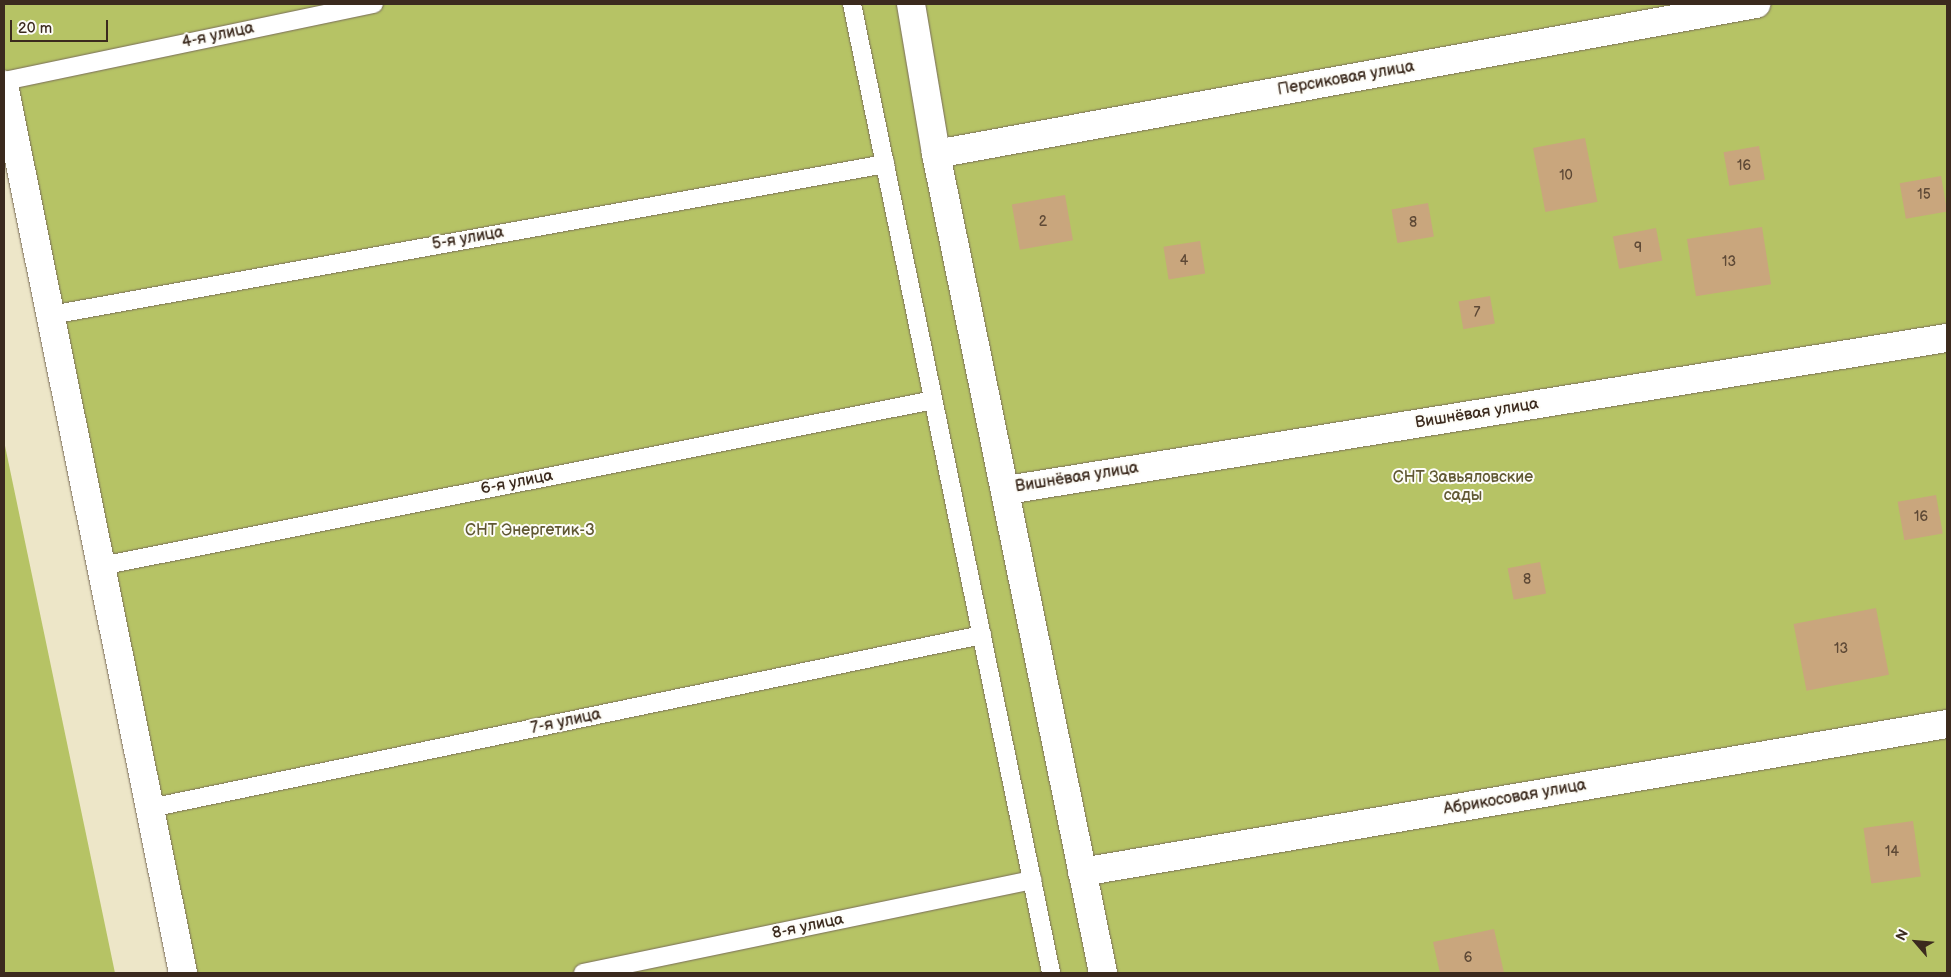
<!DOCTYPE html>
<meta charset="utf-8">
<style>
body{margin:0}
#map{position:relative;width:1951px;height:977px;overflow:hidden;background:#ede6c8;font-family:"Balsamiq Sans",sans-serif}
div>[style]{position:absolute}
.green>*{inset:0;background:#b6c365}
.building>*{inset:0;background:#c9a67d;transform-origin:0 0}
.roads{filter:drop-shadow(0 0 1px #796c5a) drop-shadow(0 0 1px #796c5a)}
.lane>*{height:18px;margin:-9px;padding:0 9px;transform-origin:9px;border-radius:9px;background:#fff}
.street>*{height:28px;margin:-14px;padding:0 14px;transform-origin:14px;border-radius:14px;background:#fff}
span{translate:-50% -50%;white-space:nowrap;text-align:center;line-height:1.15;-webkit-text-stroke:4px #fdfcf7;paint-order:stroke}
.number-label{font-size:14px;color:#5e4936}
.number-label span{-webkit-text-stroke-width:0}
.street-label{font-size:16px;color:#3b2a1e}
.park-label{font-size:16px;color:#605833}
.frame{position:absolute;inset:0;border:5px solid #3b2a1e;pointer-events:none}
.north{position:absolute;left:1891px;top:917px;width:50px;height:50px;-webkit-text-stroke:4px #fdfcf7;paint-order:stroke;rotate:297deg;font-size:14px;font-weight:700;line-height:20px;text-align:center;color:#3b2a1e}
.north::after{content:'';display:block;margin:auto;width:18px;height:22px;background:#3b2a1e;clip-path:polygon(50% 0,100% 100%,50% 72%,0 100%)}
.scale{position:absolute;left:10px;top:20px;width:98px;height:22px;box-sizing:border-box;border:2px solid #3b2a1e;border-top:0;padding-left:6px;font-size:15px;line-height:18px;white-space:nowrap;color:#3b2a1e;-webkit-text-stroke:4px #fdfcf7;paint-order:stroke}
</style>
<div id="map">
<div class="green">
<div style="clip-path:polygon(4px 4px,1947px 4px,1947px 973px,170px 973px,4px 156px)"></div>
<div style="clip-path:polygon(4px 441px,115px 973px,4px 973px)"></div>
</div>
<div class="building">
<div style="left:1585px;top:138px;width:65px;height:53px;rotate:79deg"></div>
<div style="left:1759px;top:146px;width:34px;height:36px;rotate:80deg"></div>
<div style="left:1941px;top:176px;width:36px;height:42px;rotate:80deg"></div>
<div style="left:1065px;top:195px;width:46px;height:54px;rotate:80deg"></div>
<div style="left:1428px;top:203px;width:34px;height:37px;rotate:80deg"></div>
<div style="left:1762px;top:227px;width:58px;height:76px;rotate:81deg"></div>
<div style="left:1656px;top:228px;width:33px;height:44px;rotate:79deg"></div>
<div style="left:1200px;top:241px;width:33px;height:37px;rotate:81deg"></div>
<div style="left:1490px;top:296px;width:28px;height:32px;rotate:80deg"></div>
<div style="left:1936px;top:495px;width:39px;height:39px;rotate:80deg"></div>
<div style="left:1540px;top:562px;width:32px;height:33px;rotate:79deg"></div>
<div style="left:1876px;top:608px;width:68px;height:84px;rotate:79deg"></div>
<div style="left:1913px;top:821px;width:56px;height:50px;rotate:82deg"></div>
<div style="clip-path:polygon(1494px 929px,1504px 973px,1440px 973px,1433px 942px)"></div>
</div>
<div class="roads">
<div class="lane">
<div style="left:852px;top:4px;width:989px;rotate:78.39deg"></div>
<div style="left:4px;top:81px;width:378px;rotate:-11.8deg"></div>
<div style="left:51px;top:315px;width:848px;rotate:-10.26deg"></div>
<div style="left:101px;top:566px;width:848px;rotate:-11.28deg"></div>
<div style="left:150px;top:808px;width:850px;rotate:-11.75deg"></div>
<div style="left:583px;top:973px;width:459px;rotate:-11.7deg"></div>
</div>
<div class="street">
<div style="left:911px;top:4px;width:152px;rotate:80.5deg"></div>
<div style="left:936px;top:154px;width:836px;rotate:78.47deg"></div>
<div style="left:4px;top:85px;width:906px;rotate:78.6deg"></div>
<div style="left:936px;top:154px;width:834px;rotate:-10.37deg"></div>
<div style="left:1007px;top:490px;width:952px;rotate:-9.19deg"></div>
<div style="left:1082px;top:872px;width:878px;rotate:-9.71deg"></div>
</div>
</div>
<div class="number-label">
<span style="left:1744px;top:166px">16</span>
<span style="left:1566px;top:176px">10</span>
<span style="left:1924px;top:195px">15</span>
<span style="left:1043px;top:222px">2</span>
<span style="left:1413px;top:223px">8</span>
<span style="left:1638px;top:248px">9</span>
<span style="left:1184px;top:261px">4</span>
<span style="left:1729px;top:262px">13</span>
<span style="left:1477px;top:313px">7</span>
<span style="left:1921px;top:517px">16</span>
<span style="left:1527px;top:580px">8</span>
<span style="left:1841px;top:649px">13</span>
<span style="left:1892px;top:852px">14</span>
<span style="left:1468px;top:958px">6</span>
</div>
<div class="street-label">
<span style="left:218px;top:36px;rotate:-12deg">4-я улица</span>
<span style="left:1346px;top:79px;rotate:-10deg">Персиковая улица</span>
<span style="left:468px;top:239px;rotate:-10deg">5-я улица</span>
<span style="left:1477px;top:414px;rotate:-9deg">Вишнёвая улица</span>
<span style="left:1077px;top:478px;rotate:-9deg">Вишнёвая улица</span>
<span style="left:517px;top:483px;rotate:-11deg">6-я улица</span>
<span style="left:566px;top:722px;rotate:-12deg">7-я улица</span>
<span style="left:1515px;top:798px;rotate:-10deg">Абрикосовая улица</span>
<span style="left:808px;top:927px;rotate:-12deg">8-я улица</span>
</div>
<div class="park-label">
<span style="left:1463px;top:487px">СНТ Завьяловские<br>сады</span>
<span style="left:530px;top:531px">СНТ Энергетик-3</span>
</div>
<div class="frame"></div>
<div class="north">N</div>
<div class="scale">20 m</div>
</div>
